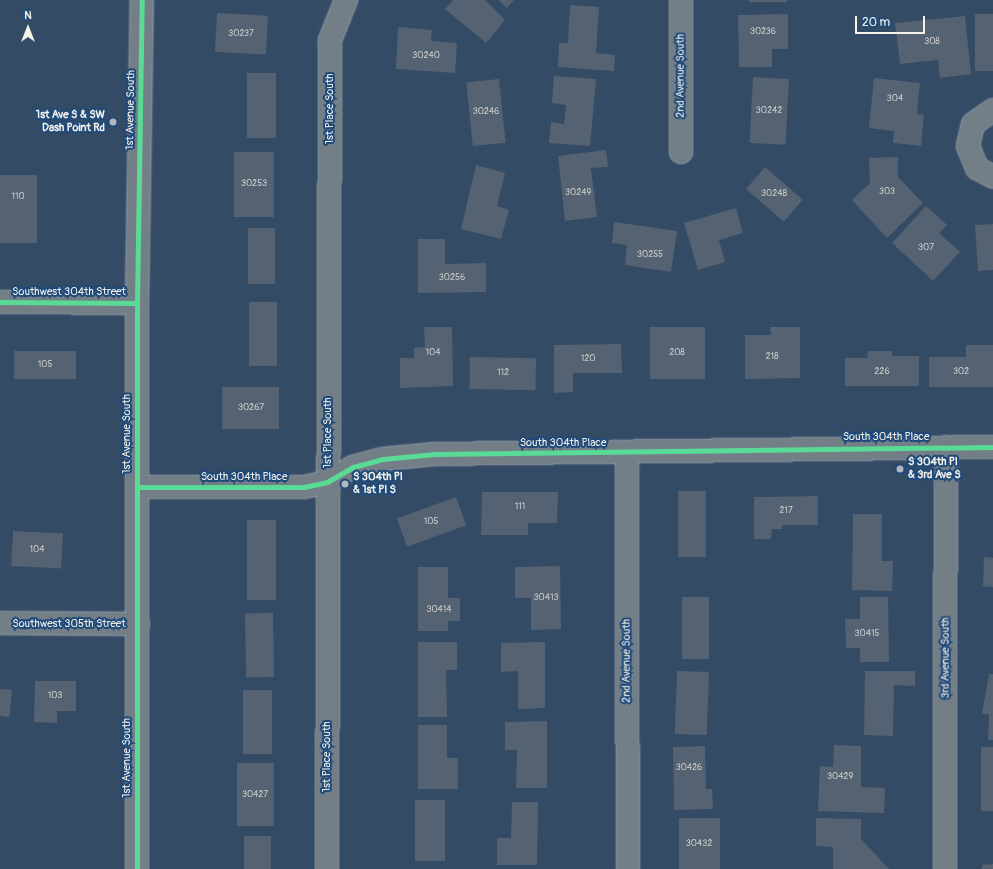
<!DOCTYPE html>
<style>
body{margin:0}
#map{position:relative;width:993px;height:869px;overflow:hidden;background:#344b65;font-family:Pangolin,sans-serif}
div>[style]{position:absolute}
.building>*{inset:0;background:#556271;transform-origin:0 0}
.roads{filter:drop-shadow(0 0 1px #9ba5af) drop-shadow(0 0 1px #9ba5af)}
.street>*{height:22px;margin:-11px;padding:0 11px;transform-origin:11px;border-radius:11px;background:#737e87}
.secondary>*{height:22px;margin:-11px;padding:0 11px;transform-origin:11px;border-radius:11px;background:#737e87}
.cycleway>*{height:5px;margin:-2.5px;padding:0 2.5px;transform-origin:2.5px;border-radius:2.5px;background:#5adb95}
.dots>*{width:11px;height:11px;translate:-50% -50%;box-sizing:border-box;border:2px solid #1f4a7a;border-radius:50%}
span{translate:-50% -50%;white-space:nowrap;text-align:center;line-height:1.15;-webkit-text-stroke:4px #1f4a7a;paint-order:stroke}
.number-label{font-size:9px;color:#cccdca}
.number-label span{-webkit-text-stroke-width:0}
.street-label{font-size:11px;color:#f4f1e8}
.poi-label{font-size:11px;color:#f4f1e8;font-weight:700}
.right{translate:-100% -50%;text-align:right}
.left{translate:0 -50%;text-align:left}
.north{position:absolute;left:8px;top:8px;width:40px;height:40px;-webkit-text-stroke:3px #1f4a7a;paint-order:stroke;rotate:0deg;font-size:11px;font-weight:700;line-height:16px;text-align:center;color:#f4f1e8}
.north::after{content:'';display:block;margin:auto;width:14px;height:18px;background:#f4f1e8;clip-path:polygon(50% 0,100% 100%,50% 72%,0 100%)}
.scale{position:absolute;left:855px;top:16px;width:70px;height:18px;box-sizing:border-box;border:2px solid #f4f1e8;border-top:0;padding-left:5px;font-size:12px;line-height:14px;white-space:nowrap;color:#f4f1e8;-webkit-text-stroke:3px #1f4a7a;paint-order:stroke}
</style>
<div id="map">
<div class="building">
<div style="clip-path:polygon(453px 0,485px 0,505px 20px,486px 43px,445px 9px)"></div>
<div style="clip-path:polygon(498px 0,514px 0,507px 8px)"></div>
<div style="left:749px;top:0;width:38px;height:2px"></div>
<div style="clip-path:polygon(570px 5px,599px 7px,596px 53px,615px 55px,614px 71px,558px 67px,559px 43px,568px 43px)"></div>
<div style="left:217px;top:13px;width:51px;height:39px;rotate:3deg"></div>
<div style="clip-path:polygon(788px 14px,788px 49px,772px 49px,772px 67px,739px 67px,738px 15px)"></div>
<div style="left:975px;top:14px;width:18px;height:57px"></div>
<div style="clip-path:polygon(965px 16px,971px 74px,940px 78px,938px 60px,900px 64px,895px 23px)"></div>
<div style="clip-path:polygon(398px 27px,432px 30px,431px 41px,457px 43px,455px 73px,396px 69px)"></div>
<div style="left:247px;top:73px;width:29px;height:65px"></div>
<div style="clip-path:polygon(554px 76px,596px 79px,590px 146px,549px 143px,551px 122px,564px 124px,566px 105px,552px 103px)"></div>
<div style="left:753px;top:77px;width:36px;height:66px;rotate:3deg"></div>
<div style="clip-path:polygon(874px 78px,920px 83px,917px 114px,924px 115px,921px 146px,893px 143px,894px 131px,869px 128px)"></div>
<div style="left:499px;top:79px;width:64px;height:33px;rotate:84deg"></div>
<div style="clip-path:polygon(606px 150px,608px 167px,591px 168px,597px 217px,565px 221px,558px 156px)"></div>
<div style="left:234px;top:152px;width:40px;height:65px"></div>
<div style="clip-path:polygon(898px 157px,898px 177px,923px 203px,887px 238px,852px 200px,870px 183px,869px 158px)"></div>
<div style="clip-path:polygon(476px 165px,505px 173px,497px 206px,509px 210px,501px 239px,461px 229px)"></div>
<div style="left:765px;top:167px;width:50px;height:29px;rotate:41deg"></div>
<div style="left:0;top:175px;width:37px;height:68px"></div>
<div style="clip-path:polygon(926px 206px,947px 225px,939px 233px,960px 252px,933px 281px,892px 243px)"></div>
<div style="clip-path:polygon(736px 208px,743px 233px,719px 240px,725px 262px,698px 270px,684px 223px)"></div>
<div style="clip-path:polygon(614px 222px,677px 231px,671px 272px,625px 265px,627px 245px,612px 243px)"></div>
<div style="clip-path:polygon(993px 224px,993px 270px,978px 271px,975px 225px)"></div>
<div style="left:248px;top:228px;width:27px;height:56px"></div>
<div style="clip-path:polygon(418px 239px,445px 239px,445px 264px,486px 263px,486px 292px,418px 293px)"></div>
<div style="left:249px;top:302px;width:28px;height:64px"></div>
<div style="clip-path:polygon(424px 327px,452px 327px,453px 386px,400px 388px,400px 358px,414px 358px,414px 348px,425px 347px)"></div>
<div style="left:650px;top:327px;width:55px;height:52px"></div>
<div style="clip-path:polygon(770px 327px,800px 327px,800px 378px,745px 379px,745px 335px,771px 335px)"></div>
<div style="clip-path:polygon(621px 344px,622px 373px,573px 373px,573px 392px,554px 393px,554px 345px)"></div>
<div style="clip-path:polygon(966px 345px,993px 345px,993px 387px,929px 387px,929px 357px,966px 357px)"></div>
<div style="left:14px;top:351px;width:62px;height:28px"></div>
<div style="clip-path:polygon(868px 351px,892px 351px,892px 356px,919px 356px,919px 386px,845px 386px,845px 358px,867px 358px)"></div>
<div style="left:470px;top:357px;width:66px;height:32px;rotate:1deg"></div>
<div style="left:222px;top:387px;width:57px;height:42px"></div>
<div style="left:678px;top:491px;width:28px;height:66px"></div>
<div style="clip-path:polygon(482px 492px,558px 492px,557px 523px,528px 523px,528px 535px,481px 535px)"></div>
<div style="clip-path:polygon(818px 496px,818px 525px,782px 525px,782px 529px,772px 529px,771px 539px,754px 539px,754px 497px)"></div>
<div style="left:456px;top:497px;width:30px;height:63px;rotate:70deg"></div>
<div style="clip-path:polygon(853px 514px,882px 514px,882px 561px,893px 561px,892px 591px,852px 590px)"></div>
<div style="left:247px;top:520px;width:29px;height:80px"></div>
<div style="left:13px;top:531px;width:50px;height:35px;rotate:3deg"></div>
<div style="clip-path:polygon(984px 557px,993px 558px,993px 587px,983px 586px)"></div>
<div style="clip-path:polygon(560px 566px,561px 629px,531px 630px,531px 598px,515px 598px,515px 567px)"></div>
<div style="clip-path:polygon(418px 567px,448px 567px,448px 598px,460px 598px,460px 621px,448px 621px,448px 631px,418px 631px)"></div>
<div style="left:682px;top:597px;width:27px;height:62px"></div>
<div style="clip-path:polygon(860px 597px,888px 597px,889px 662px,860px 662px,860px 648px,846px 648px,845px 619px,860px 619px)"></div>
<div style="left:273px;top:613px;width:64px;height:28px;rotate:89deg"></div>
<div style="clip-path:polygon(418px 642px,457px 642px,457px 670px,446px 670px,447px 717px,418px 717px)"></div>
<div style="clip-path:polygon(545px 642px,545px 708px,518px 709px,518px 671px,501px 672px,501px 643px)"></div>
<div style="left:677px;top:671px;width:32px;height:63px;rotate:2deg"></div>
<div style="clip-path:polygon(865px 671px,915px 671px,915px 686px,894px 685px,893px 736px,864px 735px)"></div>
<div style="clip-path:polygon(989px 674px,993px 674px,993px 740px,988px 740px,989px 714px,982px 714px)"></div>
<div style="clip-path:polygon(35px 681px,76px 681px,76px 711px,57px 711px,57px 723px,34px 722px)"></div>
<div style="left:0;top:689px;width:12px;height:27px;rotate:5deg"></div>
<div style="left:272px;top:690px;width:64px;height:29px;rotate:90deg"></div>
<div style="clip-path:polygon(547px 721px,547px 788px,516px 788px,517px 750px,505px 750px,505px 722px)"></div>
<div style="clip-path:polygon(418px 725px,447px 725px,447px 758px,458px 758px,458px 789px,418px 789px)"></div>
<div style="clip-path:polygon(834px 745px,861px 746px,861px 787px,885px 788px,884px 813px,818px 811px,820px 766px,833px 767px)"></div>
<div style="clip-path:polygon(705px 746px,706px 789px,712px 789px,713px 809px,674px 810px,673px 747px)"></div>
<div style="left:981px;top:747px;width:12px;height:64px"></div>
<div style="left:237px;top:763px;width:37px;height:63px"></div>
<div style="left:415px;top:800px;width:30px;height:61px"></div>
<div style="clip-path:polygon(512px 802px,538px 802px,537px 865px,497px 865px,497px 838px,511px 838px)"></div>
<div style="left:679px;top:818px;width:41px;height:51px"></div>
<div style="clip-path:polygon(816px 818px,861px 819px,861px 839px,889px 869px,833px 869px,833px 847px,816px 846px)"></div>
<div style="left:244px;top:836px;width:27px;height:33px"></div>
<div style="clip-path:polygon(993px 864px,993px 869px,982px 869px,982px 865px)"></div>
</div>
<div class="roads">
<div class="street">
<div style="left:993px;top:110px;width:24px;rotate:145deg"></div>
<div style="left:973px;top:124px;width:23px;rotate:103deg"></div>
<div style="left:968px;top:146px;width:24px;rotate:68deg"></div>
<div style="left:977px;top:168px;width:18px;rotate:29deg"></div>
<div style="left:681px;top:152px;width:152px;rotate:-90deg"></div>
<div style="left:0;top:302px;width:137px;rotate:0.4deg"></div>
<div style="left:627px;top:452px;width:417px;rotate:89.9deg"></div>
<div style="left:137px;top:487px;width:167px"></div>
<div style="left:304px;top:487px;width:24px;rotate:-12deg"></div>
<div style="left:327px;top:482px;width:30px;rotate:-30deg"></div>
<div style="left:353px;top:467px;width:31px;rotate:-15deg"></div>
<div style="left:383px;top:459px;width:52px;rotate:-5.5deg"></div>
<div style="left:435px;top:454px;width:558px;rotate:-0.72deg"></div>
<div style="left:0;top:623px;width:138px;rotate:0.4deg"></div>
<div style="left:327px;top:869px;width:829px;rotate:-89.79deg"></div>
<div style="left:330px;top:40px;width:43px;rotate:-68.2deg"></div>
<div style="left:945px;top:869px;width:422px;rotate:-89.9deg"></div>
</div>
<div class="secondary">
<div style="left:137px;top:869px;width:566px;rotate:-90deg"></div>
<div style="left:137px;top:303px;width:303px;rotate:-89.1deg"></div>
</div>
</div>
<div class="cycleway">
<div style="left:0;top:302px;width:137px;rotate:0.4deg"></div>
<div style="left:137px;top:487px;width:167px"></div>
<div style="left:304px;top:487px;width:24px;rotate:-12deg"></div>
<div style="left:327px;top:482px;width:30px;rotate:-30deg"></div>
<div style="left:353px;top:467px;width:31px;rotate:-15deg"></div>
<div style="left:383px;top:459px;width:52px;rotate:-5.5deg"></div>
<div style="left:435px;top:454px;width:558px;rotate:-0.72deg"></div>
<div style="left:137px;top:869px;width:566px;rotate:-90deg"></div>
<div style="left:137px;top:303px;width:303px;rotate:-89.1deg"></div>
</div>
<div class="dots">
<div style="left:113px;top:122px;background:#b1b7ba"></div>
<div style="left:900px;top:469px;background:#b1b7ba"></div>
<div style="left:345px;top:484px;background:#b1b7ba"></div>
</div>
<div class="number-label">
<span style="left:763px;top:32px">30236</span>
<span style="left:241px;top:34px">30237</span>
<span style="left:932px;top:42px">308</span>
<span style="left:426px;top:56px">30240</span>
<span style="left:895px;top:99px">304</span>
<span style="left:769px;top:111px">30242</span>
<span style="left:486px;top:112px">30246</span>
<span style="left:254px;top:184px">30253</span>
<span style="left:887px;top:192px">303</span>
<span style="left:578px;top:193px">30249</span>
<span style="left:774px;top:194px">30248</span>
<span style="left:18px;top:197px">110</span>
<span style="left:926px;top:248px">307</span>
<span style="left:650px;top:255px">30255</span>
<span style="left:452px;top:278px">30256</span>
<span style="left:433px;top:353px">104</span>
<span style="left:677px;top:353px">208</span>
<span style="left:772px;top:357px">218</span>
<span style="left:588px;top:359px">120</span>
<span style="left:45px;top:365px">105</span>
<span style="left:882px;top:372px">226</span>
<span style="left:961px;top:372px">302</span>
<span style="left:503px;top:373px">112</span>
<span style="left:251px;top:408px">30267</span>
<span style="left:520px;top:507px">111</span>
<span style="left:786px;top:511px">217</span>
<span style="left:431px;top:522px">105</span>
<span style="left:37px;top:550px">104</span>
<span style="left:546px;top:598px">30413</span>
<span style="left:439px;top:610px">30414</span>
<span style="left:867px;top:634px">30415</span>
<span style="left:55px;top:696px">103</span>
<span style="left:689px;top:768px">30426</span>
<span style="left:840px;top:777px">30429</span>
<span style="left:255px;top:795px">30427</span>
<span style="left:699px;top:844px">30432</span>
</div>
<div class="street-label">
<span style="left:681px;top:76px;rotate:-90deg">2nd Avenue South</span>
<span style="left:330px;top:109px;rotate:-90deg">1st Place South</span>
<span style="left:131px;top:110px;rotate:-89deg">1st Avenue South</span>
<span style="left:69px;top:292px">Southwest 304th Street</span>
<span style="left:328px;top:433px;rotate:-90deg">1st Place South</span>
<span style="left:127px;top:434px;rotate:-90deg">1st Avenue South</span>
<span style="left:886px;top:437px">South 304th Place</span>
<span style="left:563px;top:443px">South 304th Place</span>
<span style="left:244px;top:477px">South 304th Place</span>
<span style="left:69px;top:624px">Southwest 305th Street</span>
<span style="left:946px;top:658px;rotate:-90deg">3rd Avenue South</span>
<span style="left:627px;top:661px;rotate:-90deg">2nd Avenue South</span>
<span style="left:327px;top:757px;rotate:-90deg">1st Place South</span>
<span style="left:127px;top:758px;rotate:-90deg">1st Avenue South</span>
</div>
<div class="poi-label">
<span class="right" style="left:105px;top:122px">1st Ave S &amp; SW<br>Dash Point Rd</span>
<span class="left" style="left:908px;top:469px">S 304th Pl<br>&amp; 3rd Ave S</span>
<span class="left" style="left:353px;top:484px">S 304th Pl<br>&amp; 1st Pl S</span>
</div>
<div class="north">N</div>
<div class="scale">20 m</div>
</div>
